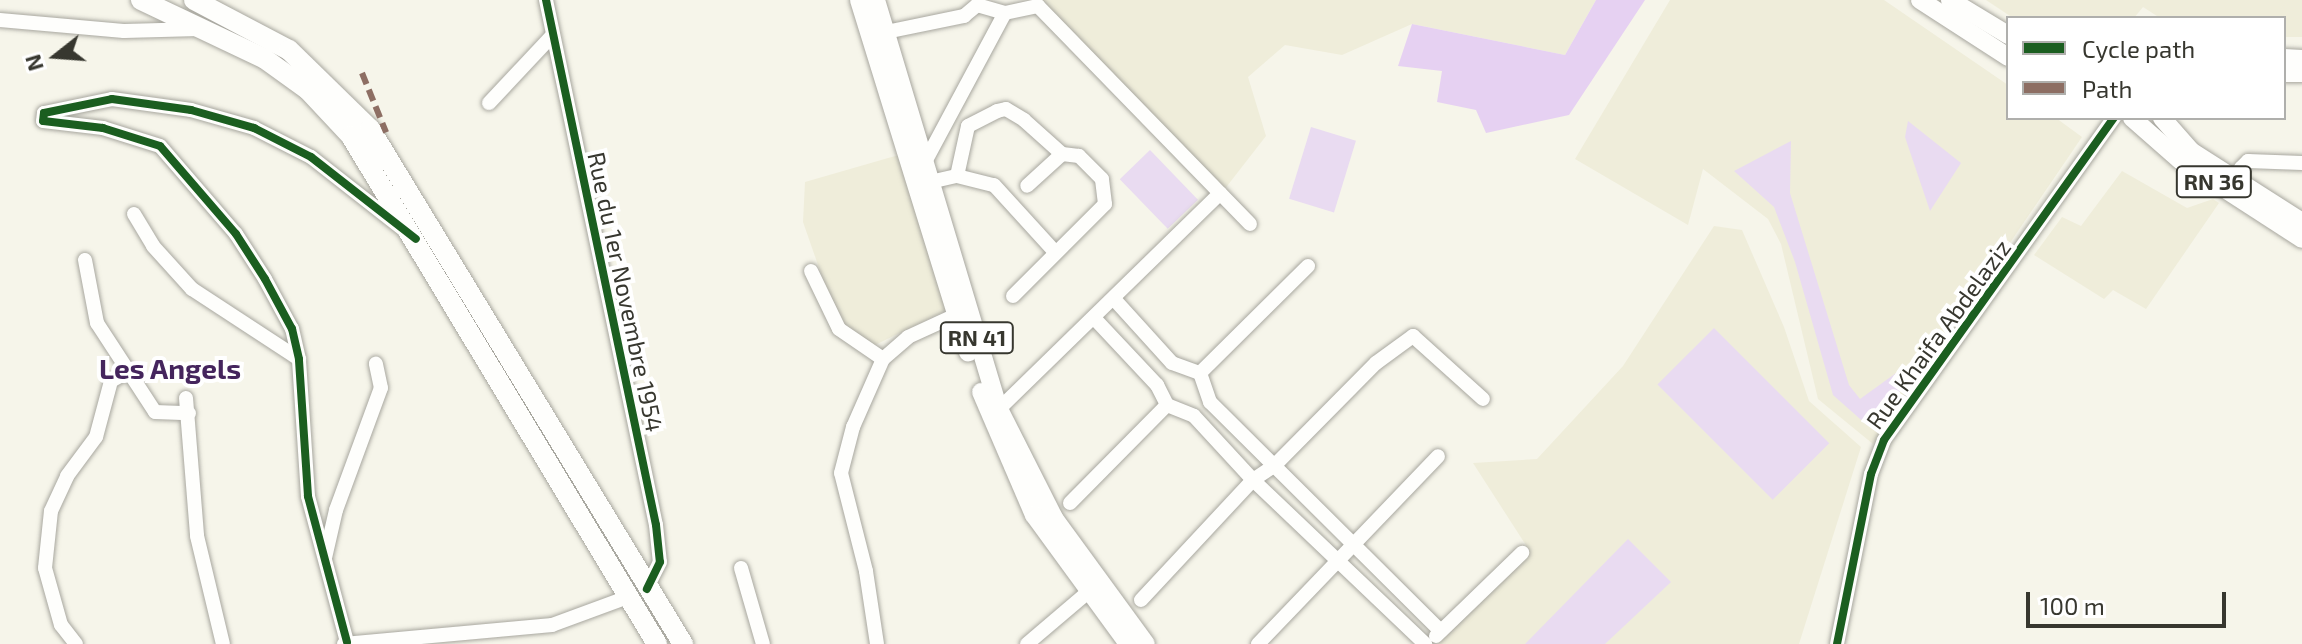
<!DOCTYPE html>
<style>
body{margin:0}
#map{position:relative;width:2302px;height:644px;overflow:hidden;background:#f6f5ea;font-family:"Exo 2",sans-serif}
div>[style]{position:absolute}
.built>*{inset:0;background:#efedda}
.green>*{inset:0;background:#e9dbf1;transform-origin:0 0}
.forest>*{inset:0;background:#e6d1f2}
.roads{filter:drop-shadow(0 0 2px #a8a79f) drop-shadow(0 0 2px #a8a79f)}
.minor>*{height:14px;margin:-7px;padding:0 7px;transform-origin:7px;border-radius:7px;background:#fefefc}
.major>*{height:18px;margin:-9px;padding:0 9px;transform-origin:9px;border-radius:9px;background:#fefefc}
.highway>*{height:20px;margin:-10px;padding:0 10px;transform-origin:10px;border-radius:10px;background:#fefefc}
.quiet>*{height:6px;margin-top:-3px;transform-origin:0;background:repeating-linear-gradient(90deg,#8d6e63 0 12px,transparent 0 18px)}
.cycleway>*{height:8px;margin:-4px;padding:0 4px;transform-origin:4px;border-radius:4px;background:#1b5e20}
span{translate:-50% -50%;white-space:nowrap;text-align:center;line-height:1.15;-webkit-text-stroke:8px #fff;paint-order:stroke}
.shield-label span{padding:2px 6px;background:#fff;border:2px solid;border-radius:6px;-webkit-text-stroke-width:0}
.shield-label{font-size:22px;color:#37372f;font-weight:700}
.street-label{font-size:24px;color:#37372f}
.quarter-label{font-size:28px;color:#45255d;font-weight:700}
.legend{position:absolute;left:2006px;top:16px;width:280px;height:104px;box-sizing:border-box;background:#fff;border:2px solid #afafac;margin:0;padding:10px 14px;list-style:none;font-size:24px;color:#37372f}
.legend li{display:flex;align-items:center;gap:16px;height:40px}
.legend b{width:40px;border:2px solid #afafac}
.north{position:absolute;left:16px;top:16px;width:80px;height:80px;-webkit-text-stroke:6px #fff;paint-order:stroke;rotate:253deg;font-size:22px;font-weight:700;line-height:32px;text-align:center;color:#37372f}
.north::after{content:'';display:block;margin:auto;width:28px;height:36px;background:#37372f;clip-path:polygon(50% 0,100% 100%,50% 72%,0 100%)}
.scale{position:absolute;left:2026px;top:592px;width:200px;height:36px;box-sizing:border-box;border:4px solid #37372f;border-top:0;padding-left:10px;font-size:24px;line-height:28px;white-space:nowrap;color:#37372f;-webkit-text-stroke:6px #fff;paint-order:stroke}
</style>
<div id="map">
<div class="built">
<div style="clip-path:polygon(1041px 0,1596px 0,1565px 55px,1412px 24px,1342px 55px,1285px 45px,1248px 77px,1266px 136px,1224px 190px)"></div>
<div style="clip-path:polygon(1670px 0,1884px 0,2008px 85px,2008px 118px,2056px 118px,2082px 137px,1873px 444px,1818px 399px,1781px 244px,1768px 219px,1703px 169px,1688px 225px,1575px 159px)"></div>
<div style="clip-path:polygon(1986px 0,2302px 0,2302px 37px,2284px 37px,2284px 18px,2160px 18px,2143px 7px,2134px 18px,2013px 18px)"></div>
<div style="clip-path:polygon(902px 154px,949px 309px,875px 345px,844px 326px,825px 285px,803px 222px,805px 182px)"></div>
<div style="clip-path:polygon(2122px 171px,2187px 208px,2213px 199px,2219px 203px,2146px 309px,2113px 290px,2104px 299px,2034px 255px,2062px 217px,2081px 226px)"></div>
<div style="clip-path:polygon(1714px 226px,1742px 230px,1784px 327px,1809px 401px,1861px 447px,1799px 644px,1437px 644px,1529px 550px,1473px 463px,1537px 459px,1623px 366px)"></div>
</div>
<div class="green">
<div style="clip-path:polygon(1908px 121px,1961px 163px,1930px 211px,1905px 137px)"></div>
<div style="left:1311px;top:127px;width:47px;height:75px;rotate:17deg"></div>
<div style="clip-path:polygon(1791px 141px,1790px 193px,1849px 385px,1860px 399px,1903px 368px,1914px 376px,1868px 426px,1833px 395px,1795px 262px,1774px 207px,1734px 171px)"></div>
<div style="left:1150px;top:150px;width:69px;height:42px;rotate:46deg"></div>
<div style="left:1714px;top:328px;width:163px;height:80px;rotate:45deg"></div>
<div style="clip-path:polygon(1628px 539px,1671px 582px,1605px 644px,1525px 644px)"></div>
</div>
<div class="forest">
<div style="clip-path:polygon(1596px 0,1645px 0,1569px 115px,1486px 133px,1476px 110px,1437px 102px,1442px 71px,1398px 66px,1412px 24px,1565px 55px)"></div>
</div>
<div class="roads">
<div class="minor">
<div style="left:546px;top:0;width:536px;rotate:78.17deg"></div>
<div style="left:656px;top:525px;width:37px;rotate:84deg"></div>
<div style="left:660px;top:562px;width:29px;rotate:117deg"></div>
<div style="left:0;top:20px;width:124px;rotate:5.1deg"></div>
<div style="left:124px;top:31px;width:75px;rotate:-1.5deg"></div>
<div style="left:886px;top:32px;width:80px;rotate:-11.6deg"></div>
<div style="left:964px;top:16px;width:17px;rotate:-40deg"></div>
<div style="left:977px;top:5px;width:29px;rotate:16deg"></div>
<div style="left:489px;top:103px;width:92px;rotate:-46.8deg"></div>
<div style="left:925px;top:162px;width:169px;rotate:-61.8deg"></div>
<div style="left:1005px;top:13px;width:34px;rotate:-12deg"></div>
<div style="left:1038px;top:6px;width:304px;rotate:45.8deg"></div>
<div style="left:957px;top:176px;width:51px;rotate:-77.6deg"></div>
<div style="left:968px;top:126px;width:33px;rotate:-27deg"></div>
<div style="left:997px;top:111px;width:9px;rotate:-13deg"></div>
<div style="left:1006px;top:109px;width:21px;rotate:31deg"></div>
<div style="left:1024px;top:120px;width:51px;rotate:41.8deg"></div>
<div style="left:930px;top:182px;width:28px;rotate:-13deg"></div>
<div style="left:957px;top:176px;width:38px;rotate:14deg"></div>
<div style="left:994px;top:185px;width:91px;rotate:47.7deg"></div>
<div style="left:2241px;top:183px;width:15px;rotate:-90deg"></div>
<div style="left:2241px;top:168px;width:10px;rotate:-45deg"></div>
<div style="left:2248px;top:161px;width:54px;rotate:2.1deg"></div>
<div style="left:134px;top:214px;width:37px;rotate:59deg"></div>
<div style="left:153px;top:246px;width:58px;rotate:47.8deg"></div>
<div style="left:192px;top:289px;width:128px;rotate:33.2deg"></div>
<div style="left:85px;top:260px;width:64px;rotate:79.2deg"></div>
<div style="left:97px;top:323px;width:106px;rotate:56.9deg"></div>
<div style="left:155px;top:412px;width:34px;rotate:2deg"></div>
<div style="left:811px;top:271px;width:64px;rotate:64.2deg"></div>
<div style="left:839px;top:329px;width:53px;rotate:34.3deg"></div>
<div style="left:1013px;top:296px;width:130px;rotate:-45deg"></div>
<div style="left:1105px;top:204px;width:25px;rotate:-97deg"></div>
<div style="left:1102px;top:179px;width:33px;rotate:-135deg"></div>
<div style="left:1079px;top:156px;width:17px;rotate:-173deg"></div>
<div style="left:1062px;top:154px;width:47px;rotate:137.6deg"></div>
<div style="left:1114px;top:299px;width:86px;rotate:47.8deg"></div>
<div style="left:1172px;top:363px;width:30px;rotate:20deg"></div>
<div style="left:1200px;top:373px;width:31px;rotate:71deg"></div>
<div style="left:1210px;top:402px;width:325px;rotate:44.8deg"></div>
<div style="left:1095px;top:319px;width:91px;rotate:46.8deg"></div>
<div style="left:1157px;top:385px;width:22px;rotate:63deg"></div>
<div style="left:1167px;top:405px;width:29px;rotate:22deg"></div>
<div style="left:1194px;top:416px;width:87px;rotate:47.3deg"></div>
<div style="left:1253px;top:480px;width:238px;rotate:43.6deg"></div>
<div style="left:1200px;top:373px;width:152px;rotate:-44.7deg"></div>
<div style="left:186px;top:398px;width:138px;rotate:85.4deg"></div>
<div style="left:197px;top:536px;width:111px;rotate:76.5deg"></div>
<div style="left:999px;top:409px;width:309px;rotate:-44.3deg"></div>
<div style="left:1070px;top:503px;width:138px;rotate:-45.3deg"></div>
<div style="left:325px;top:558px;width:49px;rotate:-77.1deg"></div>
<div style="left:336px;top:510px;width:130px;rotate:-69.8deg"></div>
<div style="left:381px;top:388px;width:25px;rotate:-102deg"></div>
<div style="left:741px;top:568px;width:79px;rotate:73.9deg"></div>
<div style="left:1141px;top:600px;width:164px;rotate:-47deg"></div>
<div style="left:1253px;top:480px;width:25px;rotate:-34deg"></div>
<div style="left:1274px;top:466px;width:145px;rotate:-45.3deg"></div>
<div style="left:1376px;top:363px;width:46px;rotate:-36.1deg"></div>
<div style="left:1413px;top:336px;width:94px;rotate:42deg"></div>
<div style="left:1436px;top:636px;width:120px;rotate:-44deg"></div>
<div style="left:347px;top:642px;width:151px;rotate:-105deg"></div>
<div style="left:308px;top:496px;width:137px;rotate:-93.8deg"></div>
<div style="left:299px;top:359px;width:31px;rotate:-103deg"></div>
<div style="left:292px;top:329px;width:57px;rotate:-118.4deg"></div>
<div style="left:265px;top:279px;width:54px;rotate:-122.8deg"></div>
<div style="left:236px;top:234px;width:116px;rotate:-130.8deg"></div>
<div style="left:160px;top:146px;width:60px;rotate:-162.5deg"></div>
<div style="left:103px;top:128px;width:60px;rotate:-173.3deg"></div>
<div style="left:43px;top:121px;width:8px;rotate:-83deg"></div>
<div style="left:44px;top:113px;width:69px;rotate:-11.6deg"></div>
<div style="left:112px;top:99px;width:80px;rotate:7.9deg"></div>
<div style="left:191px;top:110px;width:66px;rotate:15.9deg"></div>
<div style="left:254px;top:128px;width:64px;rotate:27deg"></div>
<div style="left:311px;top:157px;width:118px;rotate:38.1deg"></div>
<div style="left:76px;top:644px;width:24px;rotate:-128deg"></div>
<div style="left:61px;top:625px;width:59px;rotate:-105.7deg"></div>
<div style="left:45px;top:568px;width:57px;rotate:-84deg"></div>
<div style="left:51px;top:511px;width:38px;rotate:-65deg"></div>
<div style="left:67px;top:476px;width:49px;rotate:-53.4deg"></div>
<div style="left:96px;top:437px;width:58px;rotate:-75deg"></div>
<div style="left:111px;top:381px;width:21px;rotate:-29deg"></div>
<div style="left:344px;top:644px;width:209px;rotate:-5.2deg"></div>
<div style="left:552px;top:625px;width:81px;rotate:-20.2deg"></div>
<div style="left:877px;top:644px;width:74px;rotate:-98.6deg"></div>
<div style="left:866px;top:571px;width:101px;rotate:-104.3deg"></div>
<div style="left:841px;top:473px;width:48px;rotate:-75.4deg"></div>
<div style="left:853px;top:427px;width:74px;rotate:-66.2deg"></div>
<div style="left:883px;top:359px;width:33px;rotate:-41deg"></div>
<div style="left:908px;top:337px;width:53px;rotate:-24.6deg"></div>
<div style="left:1027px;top:644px;width:80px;rotate:-40.4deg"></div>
<div style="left:1258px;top:644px;width:260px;rotate:-46.2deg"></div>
<div style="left:1837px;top:644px;width:173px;rotate:-78.7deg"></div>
<div style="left:1871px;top:474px;width:36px;rotate:-69deg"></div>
<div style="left:1884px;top:440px;width:396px;rotate:-54.5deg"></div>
</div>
<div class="major">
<div style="left:859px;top:0;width:369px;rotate:72.8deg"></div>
<div style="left:876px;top:0;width:427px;rotate:73.3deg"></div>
<div style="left:999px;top:409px;width:122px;rotate:63.2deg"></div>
<div style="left:1054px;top:518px;width:156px;rotate:53.9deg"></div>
<div style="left:1920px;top:0;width:105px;rotate:32.9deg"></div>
<div style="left:1950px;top:0;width:68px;rotate:31.1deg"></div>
<div style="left:2284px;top:58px;width:18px;rotate:3deg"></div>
<div style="left:2284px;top:73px;width:18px"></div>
<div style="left:2132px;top:118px;width:64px;rotate:41.2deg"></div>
<div style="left:2180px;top:160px;width:145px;rotate:32.9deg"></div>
<div style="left:2162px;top:118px;width:44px;rotate:48.7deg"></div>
<div style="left:2191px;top:151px;width:132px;rotate:32.6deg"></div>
<div style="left:981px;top:392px;width:134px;rotate:66.7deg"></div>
<div style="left:1034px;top:515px;width:160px;rotate:53.9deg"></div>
</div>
<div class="highway">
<div style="left:141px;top:0;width:137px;rotate:25.4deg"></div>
<div style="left:265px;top:59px;width:53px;rotate:35.8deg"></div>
<div style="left:308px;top:90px;width:63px;rotate:46.9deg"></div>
<div style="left:351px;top:136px;width:593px;rotate:58.94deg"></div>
<div style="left:194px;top:0;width:107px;rotate:27.8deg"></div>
<div style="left:289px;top:50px;width:113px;rotate:44.3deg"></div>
<div style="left:370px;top:129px;width:603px;rotate:58.71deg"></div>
</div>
</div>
<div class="quiet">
<div style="left:362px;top:73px;width:64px;rotate:67.9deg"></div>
</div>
<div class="cycleway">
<div style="left:546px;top:0;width:536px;rotate:78.17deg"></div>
<div style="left:656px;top:525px;width:37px;rotate:84deg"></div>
<div style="left:660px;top:562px;width:30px;rotate:116deg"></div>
<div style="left:347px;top:642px;width:151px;rotate:-105deg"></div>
<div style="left:308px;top:496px;width:137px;rotate:-93.8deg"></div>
<div style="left:299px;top:359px;width:31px;rotate:-103deg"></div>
<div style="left:292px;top:329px;width:57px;rotate:-118.4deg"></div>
<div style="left:265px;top:279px;width:54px;rotate:-122.8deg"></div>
<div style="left:236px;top:234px;width:116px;rotate:-130.8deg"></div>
<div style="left:160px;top:146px;width:60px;rotate:-162.5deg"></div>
<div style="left:103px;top:128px;width:60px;rotate:-173.3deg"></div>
<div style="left:43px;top:121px;width:8px;rotate:-83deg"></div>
<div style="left:44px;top:113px;width:69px;rotate:-11.6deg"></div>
<div style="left:112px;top:99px;width:80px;rotate:7.9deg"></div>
<div style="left:191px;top:110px;width:66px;rotate:15.9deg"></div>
<div style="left:254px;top:128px;width:64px;rotate:27deg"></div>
<div style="left:311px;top:157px;width:133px;rotate:38deg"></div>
<div style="left:1837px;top:644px;width:173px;rotate:-78.7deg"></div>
<div style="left:1871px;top:474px;width:36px;rotate:-69deg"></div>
<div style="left:1884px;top:440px;width:396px;rotate:-54.5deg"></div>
</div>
<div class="shield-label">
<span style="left:2214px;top:182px">RN 36</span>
<span style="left:977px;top:338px">RN 41</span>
</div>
<div class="street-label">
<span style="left:626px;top:292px;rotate:78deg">Rue du 1er Novembre 1954</span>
<span style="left:1938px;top:334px;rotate:-54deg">Rue Khaifa Abdelaziz</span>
</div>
<div class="quarter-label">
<span style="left:170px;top:368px">Les Angels</span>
</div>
<ul class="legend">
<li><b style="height:10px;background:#1b5e20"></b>Cycle path</li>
<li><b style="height:10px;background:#8d6e63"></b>Path</li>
</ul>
<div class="north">N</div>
<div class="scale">100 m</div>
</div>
